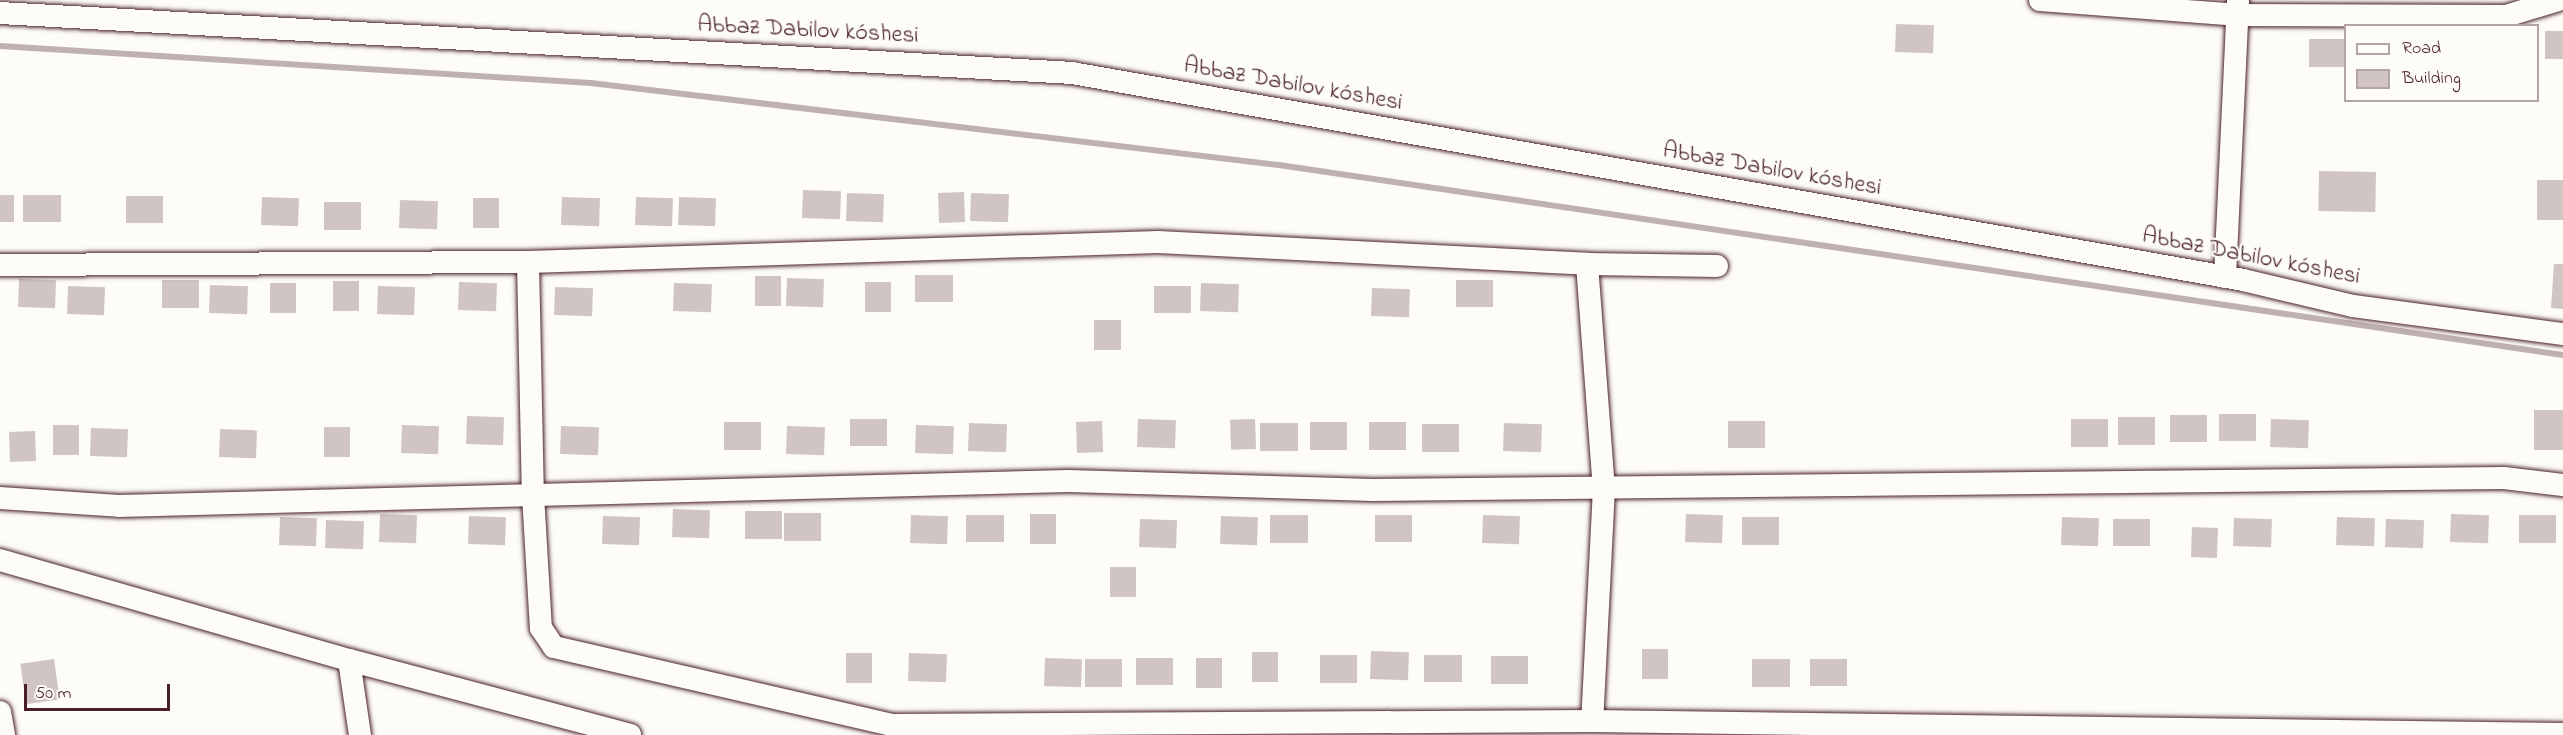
<!DOCTYPE html>
<meta charset="utf-8">
<style>
body{margin:0}
#map{position:relative;width:2563px;height:735px;overflow:hidden;background:#fdfcf7;font-family:"Indie Flower",sans-serif}
div>[style]{position:absolute}
.stream>*{height:6px;margin:-3px;padding:0 3px;transform-origin:3px;border-radius:3px;background:#c0b1b1}
.building>*{inset:0;background:#d0c5c4;transform-origin:0 0}
.roads{filter:drop-shadow(0 0 2px #4a1f2b) drop-shadow(0 0 2px #4a1f2b)}
.minor>*{height:22px;margin:-11px;padding:0 11px;transform-origin:11px;border-radius:11px;background:#fdfcf7}
span{translate:-50% -50%;white-space:nowrap;text-align:center;line-height:1.15;-webkit-text-stroke:4.5px #fdfcf7;paint-order:stroke}
.street-label{font-size:24px;color:#4a1f2b}
.legend{position:absolute;left:2344px;top:24px;width:195px;height:78px;box-sizing:border-box;background:#fdfcf7;border:2px solid #b5a4a5;margin:0;padding:8px 10px;list-style:none;font-size:18px;color:#4a1f2b}
.legend li{display:flex;align-items:center;gap:12px;height:30px}
.legend b{width:30px;border:2px solid #b5a4a5}
.scale{position:absolute;left:24px;top:684px;width:146px;height:27px;box-sizing:border-box;border:3px solid #4a1f2b;border-top:0;padding-left:8px;font-size:18px;line-height:21px;white-space:nowrap;color:#4a1f2b;-webkit-text-stroke:4px #fdfcf7;paint-order:stroke}
</style>
<div id="map">
<div class="stream">
<div style="left:0;top:46px;width:592px;rotate:3.58deg"></div>
<div style="left:591px;top:83px;width:693px;rotate:6.8deg"></div>
<div style="left:1279px;top:165px;width:1298px;rotate:8.42deg"></div>
</div>
<div class="building">
<div style="left:1896px;top:24px;width:38px;height:28px;rotate:2deg"></div>
<div style="left:2545px;top:31px;width:18px;height:28px"></div>
<div style="left:2309px;top:39px;width:37px;height:28px"></div>
<div style="left:2319px;top:171px;width:57px;height:40px;rotate:1deg"></div>
<div style="left:2537px;top:180px;width:26px;height:40px"></div>
<div style="left:803px;top:190px;width:38px;height:28px;rotate:2deg"></div>
<div style="left:964px;top:192px;width:30px;height:26px;rotate:88deg"></div>
<div style="left:847px;top:193px;width:37px;height:28px;rotate:2deg"></div>
<div style="left:971px;top:193px;width:38px;height:28px;rotate:2deg"></div>
<div style="left:0;top:195px;width:14px;height:27px"></div>
<div style="left:23px;top:195px;width:38px;height:27px"></div>
<div style="left:126px;top:196px;width:37px;height:27px"></div>
<div style="left:262px;top:197px;width:37px;height:28px;rotate:2deg"></div>
<div style="left:562px;top:197px;width:38px;height:28px;rotate:2deg"></div>
<div style="left:636px;top:197px;width:37px;height:28px;rotate:2deg"></div>
<div style="left:679px;top:197px;width:37px;height:28px;rotate:2deg"></div>
<div style="left:473px;top:198px;width:26px;height:30px"></div>
<div style="left:400px;top:200px;width:38px;height:28px;rotate:2deg"></div>
<div style="left:324px;top:202px;width:37px;height:28px"></div>
<div style="clip-path:polygon(2554px 264px,2563px 264px,2563px 309px,2551px 308px)"></div>
<div style="left:915px;top:275px;width:38px;height:27px"></div>
<div style="left:755px;top:276px;width:26px;height:30px"></div>
<div style="left:787px;top:278px;width:37px;height:28px;rotate:2deg"></div>
<div style="left:19px;top:279px;width:37px;height:28px;rotate:2deg"></div>
<div style="left:162px;top:280px;width:37px;height:28px"></div>
<div style="left:1456px;top:280px;width:37px;height:27px"></div>
<div style="left:359px;top:281px;width:30px;height:26px;rotate:90deg"></div>
<div style="left:459px;top:282px;width:38px;height:28px;rotate:2deg"></div>
<div style="left:865px;top:282px;width:26px;height:30px"></div>
<div style="left:270px;top:283px;width:26px;height:30px"></div>
<div style="left:674px;top:283px;width:38px;height:28px;rotate:2deg"></div>
<div style="left:1201px;top:283px;width:38px;height:28px;rotate:2deg"></div>
<div style="left:210px;top:285px;width:38px;height:28px;rotate:2deg"></div>
<div style="left:68px;top:286px;width:37px;height:28px;rotate:2deg"></div>
<div style="left:378px;top:286px;width:37px;height:28px;rotate:2deg"></div>
<div style="left:1154px;top:286px;width:37px;height:27px"></div>
<div style="left:555px;top:287px;width:38px;height:28px;rotate:2deg"></div>
<div style="left:1372px;top:288px;width:38px;height:28px;rotate:2deg"></div>
<div style="left:1094px;top:320px;width:27px;height:30px"></div>
<div style="left:2534px;top:410px;width:29px;height:40px"></div>
<div style="left:2219px;top:414px;width:37px;height:27px"></div>
<div style="left:2170px;top:415px;width:37px;height:27px"></div>
<div style="left:467px;top:416px;width:37px;height:28px;rotate:2deg"></div>
<div style="left:2118px;top:417px;width:37px;height:28px"></div>
<div style="left:850px;top:419px;width:37px;height:27px"></div>
<div style="left:1138px;top:419px;width:38px;height:28px;rotate:2deg"></div>
<div style="left:1255px;top:419px;width:30px;height:25px;rotate:88deg"></div>
<div style="left:2071px;top:419px;width:37px;height:28px"></div>
<div style="left:2271px;top:419px;width:38px;height:28px;rotate:2deg"></div>
<div style="left:1102px;top:421px;width:31px;height:26px;rotate:88deg"></div>
<div style="left:1728px;top:421px;width:37px;height:27px"></div>
<div style="left:724px;top:422px;width:37px;height:28px"></div>
<div style="left:1310px;top:422px;width:37px;height:28px"></div>
<div style="left:1369px;top:422px;width:37px;height:28px"></div>
<div style="left:969px;top:423px;width:38px;height:28px;rotate:2deg"></div>
<div style="left:1260px;top:423px;width:38px;height:28px"></div>
<div style="left:1504px;top:423px;width:38px;height:28px;rotate:2deg"></div>
<div style="left:1422px;top:424px;width:37px;height:28px"></div>
<div style="left:79px;top:425px;width:30px;height:26px;rotate:90deg"></div>
<div style="left:402px;top:425px;width:37px;height:28px;rotate:2deg"></div>
<div style="left:916px;top:425px;width:38px;height:28px;rotate:2deg"></div>
<div style="left:561px;top:426px;width:38px;height:28px;rotate:2deg"></div>
<div style="left:787px;top:426px;width:38px;height:28px;rotate:2deg"></div>
<div style="left:324px;top:427px;width:26px;height:30px"></div>
<div style="left:91px;top:428px;width:37px;height:28px;rotate:2deg"></div>
<div style="left:220px;top:429px;width:37px;height:28px;rotate:2deg"></div>
<div style="left:35px;top:431px;width:30px;height:26px;rotate:88deg"></div>
<div style="left:673px;top:509px;width:37px;height:28px;rotate:2deg"></div>
<div style="left:745px;top:511px;width:37px;height:28px"></div>
<div style="left:784px;top:513px;width:37px;height:28px"></div>
<div style="left:380px;top:514px;width:37px;height:28px;rotate:2deg"></div>
<div style="left:1056px;top:514px;width:30px;height:26px;rotate:90deg"></div>
<div style="left:1686px;top:514px;width:37px;height:28px;rotate:2deg"></div>
<div style="left:2451px;top:514px;width:38px;height:28px;rotate:2deg"></div>
<div style="left:911px;top:515px;width:37px;height:28px;rotate:2deg"></div>
<div style="left:966px;top:515px;width:38px;height:27px"></div>
<div style="left:1270px;top:515px;width:38px;height:28px"></div>
<div style="left:1375px;top:515px;width:37px;height:27px"></div>
<div style="left:1483px;top:515px;width:37px;height:28px;rotate:2deg"></div>
<div style="left:2519px;top:515px;width:37px;height:28px"></div>
<div style="left:469px;top:516px;width:37px;height:28px;rotate:2deg"></div>
<div style="left:603px;top:516px;width:37px;height:28px;rotate:2deg"></div>
<div style="left:1221px;top:516px;width:37px;height:28px;rotate:2deg"></div>
<div style="left:280px;top:517px;width:37px;height:28px;rotate:2deg"></div>
<div style="left:1742px;top:517px;width:37px;height:28px"></div>
<div style="left:2062px;top:517px;width:37px;height:28px;rotate:2deg"></div>
<div style="left:2337px;top:517px;width:38px;height:28px;rotate:2deg"></div>
<div style="left:2234px;top:518px;width:38px;height:28px;rotate:2deg"></div>
<div style="left:1140px;top:519px;width:37px;height:28px;rotate:2deg"></div>
<div style="left:2113px;top:519px;width:37px;height:27px"></div>
<div style="left:2386px;top:519px;width:38px;height:28px;rotate:2deg"></div>
<div style="left:326px;top:520px;width:38px;height:28px;rotate:2deg"></div>
<div style="left:2192px;top:527px;width:26px;height:30px;rotate:2deg"></div>
<div style="left:1110px;top:567px;width:26px;height:30px"></div>
<div style="left:1642px;top:649px;width:26px;height:30px"></div>
<div style="left:1371px;top:651px;width:38px;height:28px;rotate:2deg"></div>
<div style="left:1252px;top:652px;width:26px;height:30px"></div>
<div style="left:846px;top:653px;width:26px;height:30px"></div>
<div style="left:909px;top:653px;width:38px;height:28px;rotate:2deg"></div>
<div style="left:1320px;top:655px;width:37px;height:28px"></div>
<div style="left:1424px;top:655px;width:38px;height:27px"></div>
<div style="left:1491px;top:656px;width:37px;height:28px"></div>
<div style="left:1045px;top:658px;width:37px;height:28px;rotate:2deg"></div>
<div style="left:1136px;top:658px;width:37px;height:27px"></div>
<div style="left:1222px;top:658px;width:30px;height:26px;rotate:90deg"></div>
<div style="left:54px;top:659px;width:41px;height:34px;rotate:82deg"></div>
<div style="left:1085px;top:659px;width:37px;height:28px"></div>
<div style="left:1752px;top:659px;width:38px;height:28px"></div>
<div style="left:1810px;top:659px;width:37px;height:27px"></div>
</div>
<div class="roads">
<div class="minor">
<div style="left:2040px;top:0;width:200px;rotate:4.3deg"></div>
<div style="left:2239px;top:15px;width:267px;rotate:0.2deg"></div>
<div style="left:2506px;top:16px;width:54px;rotate:-17.1deg"></div>
<div style="left:0;top:13px;width:1074px;rotate:3.2deg"></div>
<div style="left:1072px;top:73px;width:1189px;rotate:10.02deg"></div>
<div style="left:2243px;top:280px;width:113px;rotate:13.3deg"></div>
<div style="left:2353px;top:306px;width:212px;rotate:7.6deg"></div>
<div style="left:528px;top:262px;width:233px;rotate:88.8deg"></div>
<div style="left:533px;top:495px;width:133px;rotate:86.6deg"></div>
<div style="left:541px;top:628px;width:23px;rotate:56deg"></div>
<div style="left:554px;top:647px;width:347px;rotate:13deg"></div>
<div style="left:892px;top:725px;width:700px;rotate:-0.33deg"></div>
<div style="left:1592px;top:721px;width:971px;rotate:0.77deg"></div>
<div style="left:1587px;top:264px;width:225px;rotate:85.7deg"></div>
<div style="left:1604px;top:488px;width:233px;rotate:92.9deg"></div>
<div style="left:0;top:265px;width:528px;rotate:-0.33deg"></div>
<div style="left:528px;top:262px;width:630px;rotate:-1.82deg"></div>
<div style="left:1158px;top:242px;width:430px;rotate:2.9deg"></div>
<div style="left:1587px;top:264px;width:130px;rotate:0.9deg"></div>
<div style="left:2225px;top:277px;width:276px;rotate:-87.3deg"></div>
<div style="left:0;top:498px;width:119px;rotate:3.8deg"></div>
<div style="left:119px;top:506px;width:950px;rotate:-1.51deg"></div>
<div style="left:1069px;top:481px;width:304px;rotate:1.7deg"></div>
<div style="left:1373px;top:490px;width:1131px;rotate:-0.61deg"></div>
<div style="left:2504px;top:478px;width:59px;rotate:6.8deg"></div>
<div style="left:0;top:560px;width:363px;rotate:16deg"></div>
<div style="left:349px;top:660px;width:291px;rotate:14.9deg"></div>
<div style="left:349px;top:660px;width:76px;rotate:81.7deg"></div>
<div style="left:0;top:712px;width:23px;rotate:80deg"></div>
</div>
</div>
<div class="street-label">
<span style="left:808px;top:31px;rotate:3deg">Abbaz Dabilov kóshesi</span>
<span style="left:1293px;top:85px;rotate:10deg">Abbaz Dabilov kóshesi</span>
<span style="left:1772px;top:170px;rotate:10deg">Abbaz Dabilov kóshesi</span>
<span style="left:2251px;top:257px;rotate:11deg">Abbaz Dabilov kóshesi</span>
</div>
<ul class="legend">
<li><b style="height:8px;background:#fdfcf7"></b>Road</li>
<li><b style="height:16px;background:#d0c5c4"></b>Building</li>
</ul>
<div class="scale">50 m</div>
</div>
